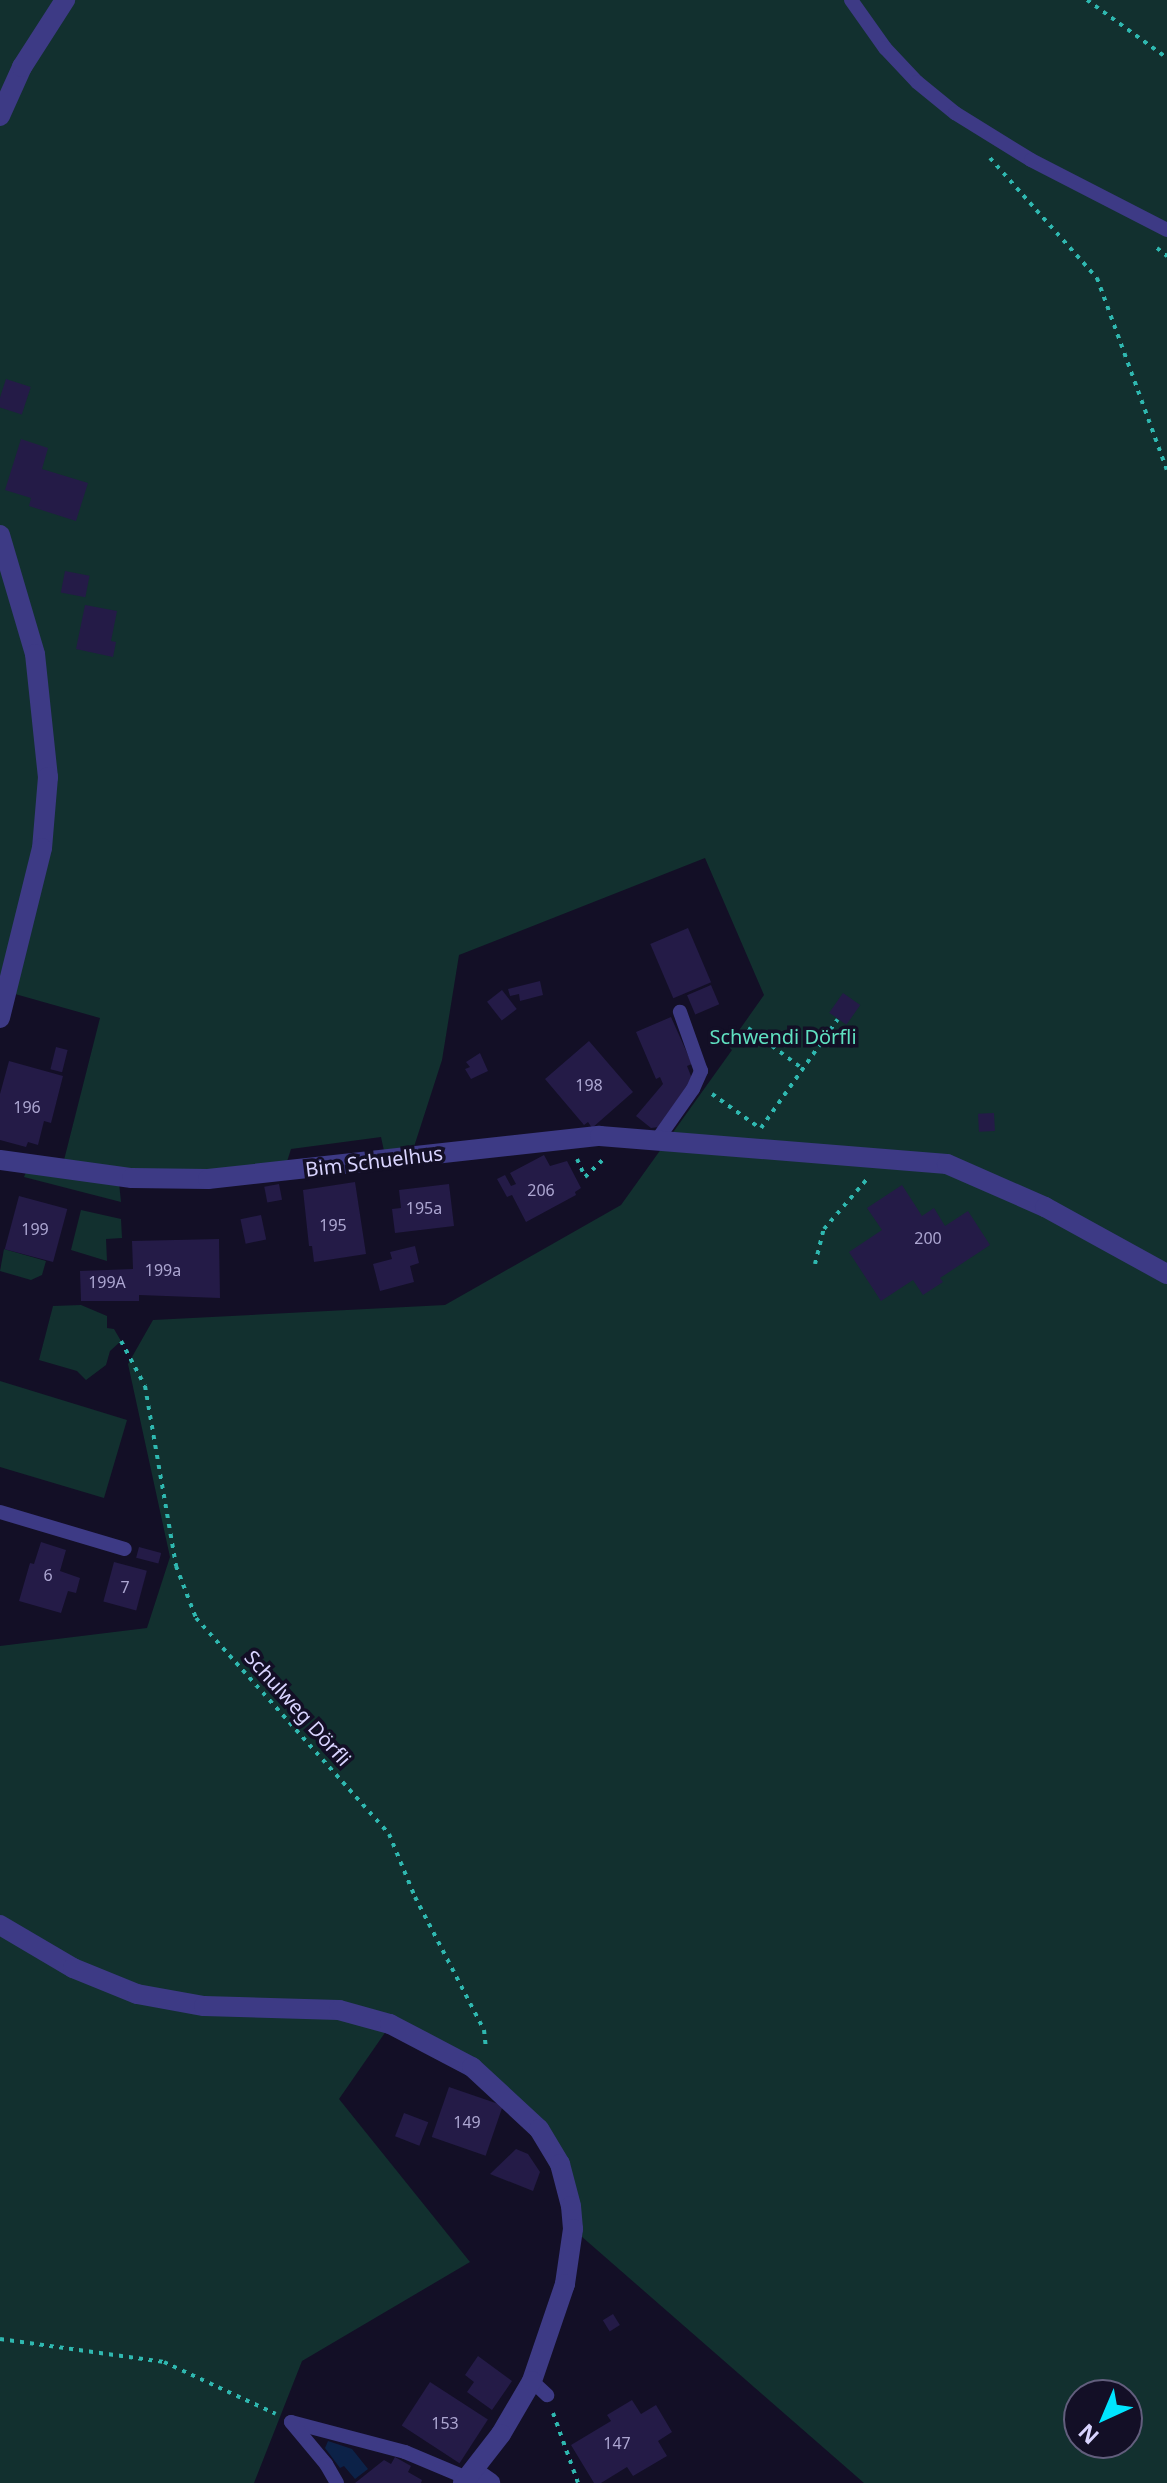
<!DOCTYPE html>
<meta charset="utf-8">
<style>
body{margin:0}
#map{position:relative;width:1167px;height:2483px;overflow:hidden;background:#130f26;font-family:"Noto Sans",sans-serif}
div>[style]{position:absolute}
.green>*{inset:0;background:#12302f}
.water>*{inset:0;background:#0c2248}
.building>*{inset:0;background:#241b47;transform-origin:0 0}
.path>*{height:4px;margin-top:-2px;transform-origin:0;background:repeating-linear-gradient(90deg,#2fb8b0 0 4px,transparent 0 10px)}
.service>*{height:14px;margin:-7px;padding:0 7px;transform-origin:7px;border-radius:7px;background:#3d3a85}
.minor>*{height:20px;margin:-10px;padding:0 10px;transform-origin:10px;border-radius:10px;background:#3d3a85}
.tertiary>*{height:20px;margin:-10px;padding:0 10px;transform-origin:10px;border-radius:10px;background:#3d3a85}
span{translate:-50% -50%;white-space:nowrap;text-align:center;line-height:1.15;-webkit-text-stroke:7px #130f26;paint-order:stroke}
.number-label{font-size:16px;color:#aca6d1}
.number-label span{-webkit-text-stroke-width:0}
.park-label{font-size:20px;color:#5fe0c0}
.street-label{font-size:20px;color:#d9d4ff}
.north{position:absolute;left:1063px;top:2379px;width:80px;height:80px;box-sizing:border-box;background:#130f26;border:2px solid #625e7d;border-radius:50%;rotate:224deg;font-size:22px;font-weight:700;line-height:32px;text-align:center;color:#d9d4ff}
.north::after{content:'';display:block;margin:auto;width:28px;height:36px;background:#00e5ff;clip-path:polygon(50% 0,100% 100%,50% 72%,0 100%)}
</style>
<div id="map">
<div class="green">
<div style="clip-path:polygon(evenodd,0 0,1167px 0,1167px 2483px,864px 2483px,573px 2229px,571px 2206px,517px 2105px,391px 2024px,339px 2099px,470px 2262px,302px 2361px,254px 2483px,0 2483px,0 1646px,147px 1628px,170px 1557px,128px 1364px,153px 1320px,445px 1305px,621px 1205px,732px 1050px,728px 1046px,764px 995px,705px 858px,459px 955px,442px 1060px,411px 1156px,386px 1160px,381px 1137px,291px 1149px,284px 1171px,62px 1168px,100px 1018px,8px 992px,0 1018px,0 0,1079px 2395px,1127px 2395px,1127px 2443px,1079px 2443px,1079px 2395px)"></div>
<div style="clip-path:polygon(26px 1172px,119px 1183px,121px 1202px,24px 1177px)"></div>
<div style="clip-path:polygon(81px 1210px,121px 1219px,122px 1238px,106px 1239px,107px 1261px,71px 1250px)"></div>
<div style="clip-path:polygon(4px 1249px,46px 1261px,42px 1275px,31px 1280px,0 1271px)"></div>
<div style="clip-path:polygon(81px 1305px,107px 1316px,107px 1328px,114px 1329px,121px 1341px,110px 1351px,106px 1365px,86px 1380px,77px 1371px,39px 1360px,53px 1306px)"></div>
<div style="clip-path:polygon(0 1381px,127px 1420px,104px 1498px,0 1467px)"></div>
</div>
<div class="water">
<div style="clip-path:polygon(328px 2441px,352px 2449px,368px 2469px,355px 2479px,344px 2466px,340px 2468px,325px 2448px)"></div>
</div>
<div class="building">
<div style="left:6px;top:379px;width:26px;height:29px;rotate:18deg"></div>
<div style="clip-path:polygon(21px 439px,48px 448px,42px 469px,88px 483px,76px 521px,29px 506px,31px 498px,5px 490px)"></div>
<div style="left:65px;top:571px;width:25px;height:22px;rotate:11deg"></div>
<div style="clip-path:polygon(85px 605px,117px 611px,111px 641px,116px 642px,113px 657px,76px 649px)"></div>
<div style="left:688px;top:928px;width:59px;height:41px;rotate:67deg"></div>
<div style="clip-path:polygon(540px 981px,543px 995px,520px 1001px,519px 994px,510px 996px,508px 989px)"></div>
<div style="left:711px;top:985px;width:21px;height:26px;rotate:67deg"></div>
<div style="left:502px;top:990px;width:24px;height:19px;rotate:52deg"></div>
<div style="left:843px;top:993px;width:21px;height:24px;rotate:35deg"></div>
<div style="clip-path:polygon(671px 1017px,692px 1064px,687px 1066px,693px 1081px,659px 1127px,651px 1128px,636px 1116px,663px 1084px,660px 1077px,656px 1079px,636px 1032px)"></div>
<div style="clip-path:polygon(589px 1041px,633px 1092px,592px 1128px,588px 1122px,584px 1125px,545px 1079px)"></div>
<div style="left:56px;top:1047px;width:12px;height:23px;rotate:14deg"></div>
<div style="clip-path:polygon(480px 1053px,488px 1071px,471px 1079px,465px 1069px,470px 1067px,466px 1062px)"></div>
<div style="clip-path:polygon(9px 1061px,63px 1076px,51px 1123px,44px 1121px,38px 1145px,28px 1142px,26px 1147px,0 1140px,0 1094px)"></div>
<div style="left:994px;top:1113px;width:18px;height:16px;rotate:87deg"></div>
<div style="clip-path:polygon(544px 1155px,550px 1166px,567px 1161px,581px 1188px,575px 1192px,576px 1195px,526px 1222px,512px 1195px,507px 1197px,497px 1179px,505px 1175px,511px 1186px,516px 1184px,510px 1173px)"></div>
<div style="clip-path:polygon(355px 1182px,366px 1254px,314px 1262px,312px 1246px,309px 1246px,303px 1190px)"></div>
<div style="left:279px;top:1184px;width:16px;height:15px;rotate:79deg"></div>
<div style="clip-path:polygon(449px 1184px,454px 1226px,395px 1233px,392px 1209px,401px 1208px,399px 1190px)"></div>
<div style="clip-path:polygon(902px 1185px,922px 1216px,934px 1208px,945px 1226px,968px 1211px,990px 1245px,940px 1278px,943px 1282px,923px 1295px,913px 1280px,881px 1301px,849px 1252px,882px 1230px,867px 1208px)"></div>
<div style="left:19px;top:1196px;width:50px;height:55px;rotate:15deg"></div>
<div style="left:261px;top:1215px;width:25px;height:21px;rotate:78deg"></div>
<div style="clip-path:polygon(219px 1239px,220px 1298px,139px 1295px,139px 1301px,81px 1301px,80px 1271px,133px 1269px,132px 1241px)"></div>
<div style="clip-path:polygon(415px 1246px,419px 1263px,410px 1266px,414px 1282px,380px 1291px,373px 1264px,392px 1259px,390px 1252px)"></div>
<div style="clip-path:polygon(41px 1542px,66px 1550px,60px 1571px,80px 1578px,76px 1593px,68px 1591px,61px 1613px,19px 1601px,30px 1563px,34px 1564px)"></div>
<div style="left:139px;top:1547px;width:23px;height:11px;rotate:15deg"></div>
<div style="left:114px;top:1562px;width:34px;height:41px;rotate:15deg"></div>
<div style="left:449px;top:2087px;width:57px;height:53px;rotate:19deg"></div>
<div style="left:404px;top:2113px;width:26px;height:25px;rotate:21deg"></div>
<div style="clip-path:polygon(516px 2149px,528px 2154px,540px 2172px,533px 2191px,490px 2174px)"></div>
<div style="left:613px;top:2314px;width:13px;height:12px;rotate:58deg"></div>
<div style="clip-path:polygon(478px 2356px,512px 2381px,492px 2410px,467px 2392px,474px 2382px,465px 2375px)"></div>
<div style="left:430px;top:2382px;width:69px;height:52px;rotate:33deg"></div>
<div style="clip-path:polygon(632px 2400px,641px 2414px,656px 2405px,672px 2432px,658px 2441px,667px 2456px,633px 2476px,627px 2467px,601px 2483px,594px 2483px,571px 2445px,611px 2421px,607px 2415px)"></div>
<div style="clip-path:polygon(395px 2457px,411px 2466px,408px 2472px,422px 2480px,421px 2483px,355px 2483px,384px 2460px,391px 2464px)"></div>
</div>
<div class="path">
<div style="left:1087px;top:0;width:99px;rotate:35.9deg"></div>
<div style="left:990px;top:158px;width:161px;rotate:48.3deg"></div>
<div style="left:1097px;top:278px;width:204px;rotate:70deg"></div>
<div style="left:1157px;top:248px;width:13px;rotate:39deg"></div>
<div style="left:748px;top:1028px;width:69px;rotate:36.7deg"></div>
<div style="left:712px;top:1094px;width:55px;rotate:35.4deg"></div>
<div style="left:761px;top:1128px;width:133px;rotate:-54.8deg"></div>
<div style="left:577px;top:1159px;width:20px;rotate:66deg"></div>
<div style="left:585px;top:1177px;width:28px;rotate:-44deg"></div>
<div style="left:815px;top:1264px;width:36px;rotate:-76deg"></div>
<div style="left:824px;top:1229px;width:66px;rotate:-49.3deg"></div>
<div style="left:121px;top:1341px;width:51px;rotate:61.9deg"></div>
<div style="left:145px;top:1386px;width:183px;rotate:80.2deg"></div>
<div style="left:176px;top:1566px;width:56px;rotate:69deg"></div>
<div style="left:196px;top:1618px;width:290px;rotate:48.2deg"></div>
<div style="left:389px;top:1834px;width:68px;rotate:67.6deg"></div>
<div style="left:415px;top:1897px;width:150px;rotate:62.6deg"></div>
<div style="left:484px;top:2030px;width:20px;rotate:84deg"></div>
<div style="left:0;top:2339px;width:166px;rotate:8deg"></div>
<div style="left:164px;top:2362px;width:123px;rotate:24.9deg"></div>
<div style="left:553px;top:2413px;width:74px;rotate:70.3deg"></div>
</div>
<div class="service">
<div style="left:851px;top:0;width:59px;rotate:54.7deg"></div>
<div style="left:885px;top:48px;width:47px;rotate:46.7deg"></div>
<div style="left:917px;top:82px;width:49px;rotate:39.2deg"></div>
<div style="left:955px;top:113px;width:89px;rotate:31.7deg"></div>
<div style="left:1031px;top:160px;width:153px;rotate:27.2deg"></div>
<div style="left:657px;top:1140px;width:62px;rotate:-54.8deg"></div>
<div style="left:693px;top:1089px;width:20px;rotate:-66deg"></div>
<div style="left:701px;top:1071px;width:63px;rotate:-109.6deg"></div>
<div style="left:0;top:1512px;width:130px;rotate:16.5deg"></div>
<div style="left:532px;top:2381px;width:21px;rotate:43deg"></div>
<div style="left:291px;top:2422px;width:118px;rotate:14.7deg"></div>
<div style="left:405px;top:2452px;width:67px;rotate:22.8deg"></div>
<div style="left:291px;top:2422px;width:55px;rotate:50.2deg"></div>
<div style="left:326px;top:2464px;width:22px;rotate:60deg"></div>
</div>
<div class="minor">
<div style="left:0;top:1160px;width:133px;rotate:7.8deg"></div>
<div style="left:132px;top:1178px;width:76px;rotate:0.8deg"></div>
<div style="left:208px;top:1179px;width:394px;rotate:-6.3deg"></div>
<div style="left:600px;top:1136px;width:348px;rotate:4.6deg"></div>
<div style="left:947px;top:1164px;width:107px;rotate:23.7deg"></div>
<div style="left:1045px;top:1207px;width:139px;rotate:28.8deg"></div>
<div style="left:473px;top:2471px;width:21px;rotate:35deg"></div>
</div>
<div class="tertiary">
<div style="left:0;top:116px;width:54px;rotate:-65.8deg"></div>
<div style="left:22px;top:67px;width:80px;rotate:-57.3deg"></div>
<div style="left:0;top:535px;width:124px;rotate:73.6deg"></div>
<div style="left:35px;top:654px;width:124px;rotate:84deg"></div>
<div style="left:48px;top:777px;width:71px;rotate:94.8deg"></div>
<div style="left:42px;top:848px;width:175px;rotate:103.9deg"></div>
<div style="left:0;top:1925px;width:85px;rotate:30.5deg"></div>
<div style="left:73px;top:1968px;width:69px;rotate:22.1deg"></div>
<div style="left:137px;top:1994px;width:68px;rotate:10.2deg"></div>
<div style="left:204px;top:2006px;width:135px;rotate:1.7deg"></div>
<div style="left:339px;top:2010px;width:53px;rotate:15.4deg"></div>
<div style="left:390px;top:2024px;width:93px;rotate:27.7deg"></div>
<div style="left:472px;top:2067px;width:91px;rotate:42.8deg"></div>
<div style="left:539px;top:2129px;width:41px;rotate:59deg"></div>
<div style="left:560px;top:2164px;width:43px;rotate:75.3deg"></div>
<div style="left:571px;top:2206px;width:23px;rotate:85deg"></div>
<div style="left:573px;top:2229px;width:56px;rotate:98.3deg"></div>
<div style="left:565px;top:2284px;width:102px;rotate:108.8deg"></div>
<div style="left:532px;top:2381px;width:61px;rotate:120.3deg"></div>
<div style="left:501px;top:2434px;width:62px;rotate:127.8deg"></div>
</div>
<div class="number-label">
<span style="left:589px;top:1085px">198</span>
<span style="left:27px;top:1107px">196</span>
<span style="left:541px;top:1190px">206</span>
<span style="left:424px;top:1208px">195a</span>
<span style="left:333px;top:1225px">195</span>
<span style="left:35px;top:1229px">199</span>
<span style="left:928px;top:1238px">200</span>
<span style="left:163px;top:1270px">199a</span>
<span style="left:107px;top:1282px">199A</span>
<span style="left:48px;top:1575px">6</span>
<span style="left:125px;top:1587px">7</span>
<span style="left:467px;top:2122px">149</span>
<span style="left:445px;top:2423px">153</span>
<span style="left:617px;top:2443px">147</span>
</div>
<div class="park-label">
<span style="left:783px;top:1036px">Schwendi Dörfli</span>
</div>
<div class="street-label">
<span style="left:374px;top:1161px;rotate:-7deg">Bim Schuelhus</span>
<span style="left:298px;top:1708px;rotate:48deg">Schulweg Dörfli</span>
</div>
<div class="north">N</div>
</div>
